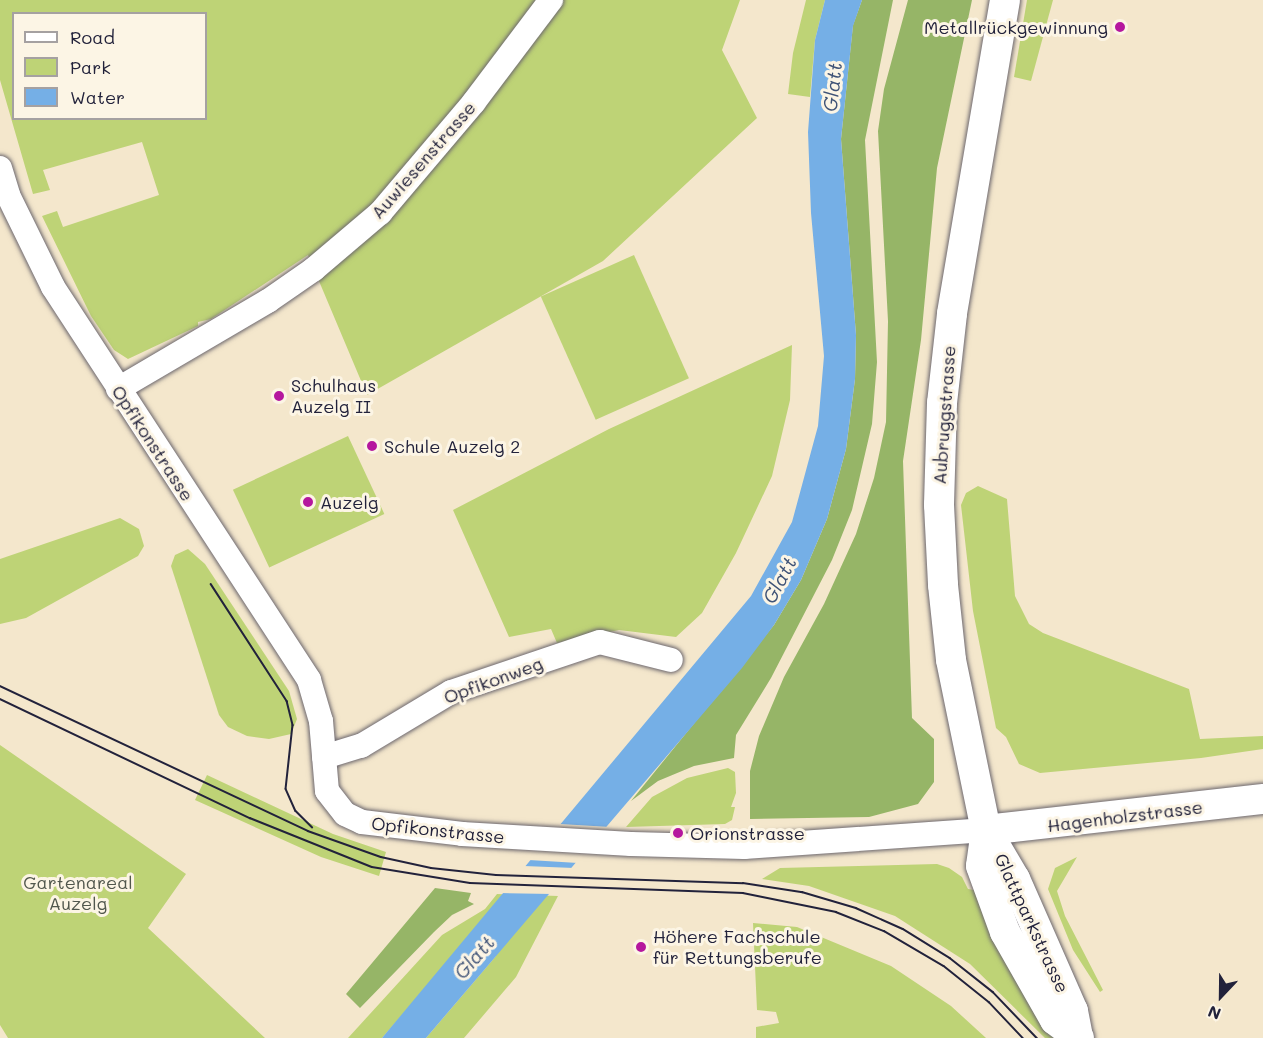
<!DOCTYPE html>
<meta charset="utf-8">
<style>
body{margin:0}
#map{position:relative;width:1263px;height:1038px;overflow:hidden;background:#f4e7cc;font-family:Mali,sans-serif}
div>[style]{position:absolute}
.green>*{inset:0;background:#bed376;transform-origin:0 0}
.forest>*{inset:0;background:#96b567}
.water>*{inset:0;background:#75afe6}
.pier>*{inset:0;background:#f4e7cc}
.roads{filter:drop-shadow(0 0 2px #6c676e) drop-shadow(0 0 2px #6c676e)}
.minor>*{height:24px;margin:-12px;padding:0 12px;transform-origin:12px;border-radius:12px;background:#fff}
.tertiary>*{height:30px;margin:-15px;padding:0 15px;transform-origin:15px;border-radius:15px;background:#fff}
.tram>*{height:1.5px;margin:-0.75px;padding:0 0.75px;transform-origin:0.75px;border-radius:0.75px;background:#22223b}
.dots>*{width:16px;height:16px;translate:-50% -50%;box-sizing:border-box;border:3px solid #fcf5e5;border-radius:50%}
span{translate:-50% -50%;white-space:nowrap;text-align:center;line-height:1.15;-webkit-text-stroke:6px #fcf5e5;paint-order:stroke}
.poi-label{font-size:18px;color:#22223b}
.right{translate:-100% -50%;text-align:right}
.left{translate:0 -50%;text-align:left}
.street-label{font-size:18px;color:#22223b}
.park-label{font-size:18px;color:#51574d}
.water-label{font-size:20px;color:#3f5377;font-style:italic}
.legend{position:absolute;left:12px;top:12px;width:195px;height:108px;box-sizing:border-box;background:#fcf5e5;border:2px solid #a5a1a1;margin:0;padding:8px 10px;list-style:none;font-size:18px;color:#22223b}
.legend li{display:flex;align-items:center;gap:12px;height:30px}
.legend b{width:30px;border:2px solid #a5a1a1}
.north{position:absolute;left:1191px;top:966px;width:60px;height:60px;-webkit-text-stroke:4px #fcf5e5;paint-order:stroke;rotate:202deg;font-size:16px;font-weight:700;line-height:24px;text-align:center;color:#22223b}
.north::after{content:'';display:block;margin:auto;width:21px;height:27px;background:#22223b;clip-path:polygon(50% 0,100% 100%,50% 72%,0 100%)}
</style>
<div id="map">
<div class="green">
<div style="clip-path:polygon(evenodd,0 0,740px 0,722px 50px,757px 118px,603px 261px,367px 395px,308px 255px,211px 319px,198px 322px,198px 326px,128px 359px,114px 350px,91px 316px,42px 216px,57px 211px,63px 227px,159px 195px,142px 142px,43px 170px,50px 190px,33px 194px,0 80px,0 0,14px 14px,206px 14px,206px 118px,14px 118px,14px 14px)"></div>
<div style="clip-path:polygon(806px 0,825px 0,815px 40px,810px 97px,788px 94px,793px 53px)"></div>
<div style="clip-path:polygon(1027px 0,1053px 0,1031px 81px,1014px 77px)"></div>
<div style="left:634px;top:255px;width:135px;height:102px;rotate:66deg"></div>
<div style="clip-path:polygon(792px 345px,790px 400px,772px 476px,736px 553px,702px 613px,676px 637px,619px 630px,557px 643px,551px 629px,509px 637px,453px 510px,609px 429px)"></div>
<div style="left:348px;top:436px;width:86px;height:127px;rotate:65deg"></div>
<div style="clip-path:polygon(978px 486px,1007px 499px,1015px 596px,1029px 624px,1043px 633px,1189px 689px,1200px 739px,1263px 736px,1263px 749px,1201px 758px,1040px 773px,1019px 764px,1006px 737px,996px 728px,973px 611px,961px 505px,966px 493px)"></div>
<div style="clip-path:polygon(120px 518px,139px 529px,144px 546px,138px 556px,26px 618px,0 624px,0 559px)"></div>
<div style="clip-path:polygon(188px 549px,205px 564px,289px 691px,297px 719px,291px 734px,269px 739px,247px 736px,228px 727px,219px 715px,171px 566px,175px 555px)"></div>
<div style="clip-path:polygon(0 745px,186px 874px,148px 928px,265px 1038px,8px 1038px,0 1025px)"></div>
<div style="clip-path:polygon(728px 768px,735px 772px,736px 793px,731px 807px,735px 807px,732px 820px,725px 824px,626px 827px,652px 797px,687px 778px)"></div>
<div style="clip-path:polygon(207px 775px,333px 834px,386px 852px,379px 876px,321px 857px,195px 800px)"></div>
<div style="clip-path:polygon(1077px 857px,1057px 891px,1065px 916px,1103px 990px,1100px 992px,1073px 950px,1048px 889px,1055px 868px)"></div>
<div style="clip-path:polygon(937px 864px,949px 868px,962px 877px,968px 889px,974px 890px,1061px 1038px,1045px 1038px,970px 964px,895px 916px,809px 886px,762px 879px,780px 868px)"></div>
<div style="clip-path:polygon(497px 894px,558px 896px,516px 977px,464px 1038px,426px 1038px,496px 956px,421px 993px,382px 1038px,348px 1038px,442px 935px,485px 909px)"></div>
<div style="clip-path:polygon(753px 923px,797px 927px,891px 966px,951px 1006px,986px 1038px,756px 1038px,756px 1027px,779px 1023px,776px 1012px,757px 1010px)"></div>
</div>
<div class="forest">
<div style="clip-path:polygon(862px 0,893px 0,865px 140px,877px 362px,872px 424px,852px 510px,832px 560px,771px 678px,736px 735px,734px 758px,694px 766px,658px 781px,631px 801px,774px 625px,801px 580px,827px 519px,846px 449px,855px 379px,856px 335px,841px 139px,853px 25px)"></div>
<div style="clip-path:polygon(908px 0,972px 0,937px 168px,921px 340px,903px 461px,912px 718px,934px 739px,934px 782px,918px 804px,869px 817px,750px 819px,750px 771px,759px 736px,784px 677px,824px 604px,856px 534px,874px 478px,886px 422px,888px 321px,878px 131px,884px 89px)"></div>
<div style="clip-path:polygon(435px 888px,471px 893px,468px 901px,474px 904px,452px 915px,434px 932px,360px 1008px,346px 994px)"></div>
</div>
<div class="water">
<div style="clip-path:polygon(825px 0,862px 0,853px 26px,841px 139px,856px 335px,855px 379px,846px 449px,827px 519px,801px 580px,774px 625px,742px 668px,426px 1038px,382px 1038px,751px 596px,792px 522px,818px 426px,824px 356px,811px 213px,808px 132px,815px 40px)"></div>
</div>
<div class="pier">
<div style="clip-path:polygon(560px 824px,610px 827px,578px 863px,529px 860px)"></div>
<div style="clip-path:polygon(524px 866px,574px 868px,552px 894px,501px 893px)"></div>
</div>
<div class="roads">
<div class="minor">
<div style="left:0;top:168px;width:28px;rotate:73deg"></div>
<div style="left:8px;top:195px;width:102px;rotate:63.9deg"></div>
<div style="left:53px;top:287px;width:469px;rotate:56.9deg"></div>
<div style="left:309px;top:680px;width:43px;rotate:73.7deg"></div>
<div style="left:321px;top:721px;width:70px;rotate:85.1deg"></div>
<div style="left:327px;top:791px;width:29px;rotate:52deg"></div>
<div style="left:345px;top:814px;width:19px;rotate:25deg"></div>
<div style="left:362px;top:822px;width:101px;rotate:6.8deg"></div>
<div style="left:462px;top:834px;width:169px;rotate:3.4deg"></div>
<div style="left:631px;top:844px;width:113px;rotate:1.5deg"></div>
<div style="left:744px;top:847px;width:243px;rotate:-4deg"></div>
<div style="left:118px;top:389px;width:174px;rotate:-30.4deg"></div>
<div style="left:268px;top:301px;width:56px;rotate:-34.8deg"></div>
<div style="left:314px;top:269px;width:87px;rotate:-40.3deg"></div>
<div style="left:380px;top:213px;width:145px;rotate:-49.7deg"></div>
<div style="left:474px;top:102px;width:128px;rotate:-53deg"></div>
<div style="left:324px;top:757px;width:39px;rotate:-17deg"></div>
<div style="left:361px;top:746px;width:105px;rotate:-31deg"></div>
<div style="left:451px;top:692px;width:157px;rotate:-18.6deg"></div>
<div style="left:600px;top:642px;width:73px;rotate:14.2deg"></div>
</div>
<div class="tertiary">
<div style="left:1005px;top:0;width:318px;rotate:99.6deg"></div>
<div style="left:952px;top:314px;width:90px;rotate:96.4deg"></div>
<div style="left:942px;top:403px;width:102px;rotate:91.7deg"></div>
<div style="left:939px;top:505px;width:80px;rotate:87.1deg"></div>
<div style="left:943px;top:585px;width:75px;rotate:83.9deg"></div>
<div style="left:951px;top:660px;width:174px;rotate:78.4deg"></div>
<div style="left:986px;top:830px;width:57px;rotate:59.4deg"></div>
<div style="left:1015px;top:879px;width:144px;rotate:66.3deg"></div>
<div style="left:1073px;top:1011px;width:26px;rotate:79deg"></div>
<div style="left:986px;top:830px;width:279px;rotate:-6.4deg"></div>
<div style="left:986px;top:830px;width:36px;rotate:98deg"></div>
<div style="left:981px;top:866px;width:70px;rotate:70deg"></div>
<div style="left:1005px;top:932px;width:101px;rotate:60.4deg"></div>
<div style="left:1055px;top:1020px;width:30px;rotate:37deg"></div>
</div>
</div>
<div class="tram">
<div style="left:211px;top:584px;width:140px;rotate:57deg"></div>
<div style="left:287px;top:701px;width:25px;rotate:76deg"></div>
<div style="left:293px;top:725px;width:64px;rotate:96.2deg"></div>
<div style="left:286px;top:789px;width:24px;rotate:66deg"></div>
<div style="left:296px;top:811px;width:23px;rotate:45deg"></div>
<div style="left:0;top:686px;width:340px;rotate:25.2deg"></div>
<div style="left:308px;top:831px;width:77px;rotate:19.6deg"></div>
<div style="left:381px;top:857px;width:51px;rotate:12.4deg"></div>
<div style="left:431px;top:868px;width:65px;rotate:6.1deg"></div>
<div style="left:496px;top:875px;width:247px;rotate:1.9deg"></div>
<div style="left:743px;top:883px;width:60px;rotate:8.7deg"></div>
<div style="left:802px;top:892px;width:56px;rotate:16.5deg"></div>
<div style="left:856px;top:908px;width:51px;rotate:24.1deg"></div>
<div style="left:903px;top:929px;width:55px;rotate:31.7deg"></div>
<div style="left:950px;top:958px;width:55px;rotate:38.3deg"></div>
<div style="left:993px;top:992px;width:64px;rotate:46.3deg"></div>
<div style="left:0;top:699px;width:277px;rotate:25.5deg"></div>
<div style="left:250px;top:818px;width:131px;rotate:21.9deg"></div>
<div style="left:372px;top:867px;width:99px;rotate:9.3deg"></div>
<div style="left:470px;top:883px;width:273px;rotate:2.1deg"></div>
<div style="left:743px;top:893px;width:95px;rotate:11.5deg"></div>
<div style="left:836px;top:912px;width:52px;rotate:21.6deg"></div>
<div style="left:884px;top:931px;width:69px;rotate:30.3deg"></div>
<div style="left:944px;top:966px;width:58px;rotate:38.7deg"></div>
<div style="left:989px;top:1002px;width:50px;rotate:46.6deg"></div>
</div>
<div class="dots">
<div style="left:1120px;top:27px;background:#b5179e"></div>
<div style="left:279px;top:396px;background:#b5179e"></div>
<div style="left:372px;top:446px;background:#b5179e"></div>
<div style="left:308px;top:502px;background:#b5179e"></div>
<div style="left:678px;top:833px;background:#b5179e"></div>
<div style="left:641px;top:947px;background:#b5179e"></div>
</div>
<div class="poi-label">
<span class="right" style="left:1108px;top:27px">Metallrückgewinnung</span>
<span class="left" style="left:291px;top:396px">Schulhaus<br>Auzelg II</span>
<span class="left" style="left:384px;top:446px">Schule Auzelg 2</span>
<span class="left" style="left:320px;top:502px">Auzelg</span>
<span class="left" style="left:690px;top:833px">Orionstrasse</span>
<span class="left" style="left:653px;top:947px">Höhere Fachschule<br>für Rettungsberufe</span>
</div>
<div class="street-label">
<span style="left:423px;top:160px;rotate:-49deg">Auwiesenstrasse</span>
<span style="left:944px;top:415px;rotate:-86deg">Aubruggstrasse</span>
<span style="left:153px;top:443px;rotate:57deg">Opfikonstrasse</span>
<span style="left:493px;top:680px;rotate:-20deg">Opfikonweg</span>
<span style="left:1125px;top:816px;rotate:-7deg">Hagenholzstrasse</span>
<span style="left:438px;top:830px;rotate:6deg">Opfikonstrasse</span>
<span style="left:1032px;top:923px;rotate:65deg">Glattparkstrasse</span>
</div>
<div class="park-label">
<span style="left:78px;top:893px">Gartenareal<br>Auzelg</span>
</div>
<div class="water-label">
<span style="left:832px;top:87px;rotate:-84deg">Glatt</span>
<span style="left:779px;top:580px;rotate:-62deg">Glatt</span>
<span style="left:474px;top:957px;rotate:-49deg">Glatt</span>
</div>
<ul class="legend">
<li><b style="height:8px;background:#fff"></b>Road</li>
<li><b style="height:16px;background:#bed376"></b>Park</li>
<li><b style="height:16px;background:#75afe6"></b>Water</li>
</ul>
<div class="north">N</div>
</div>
